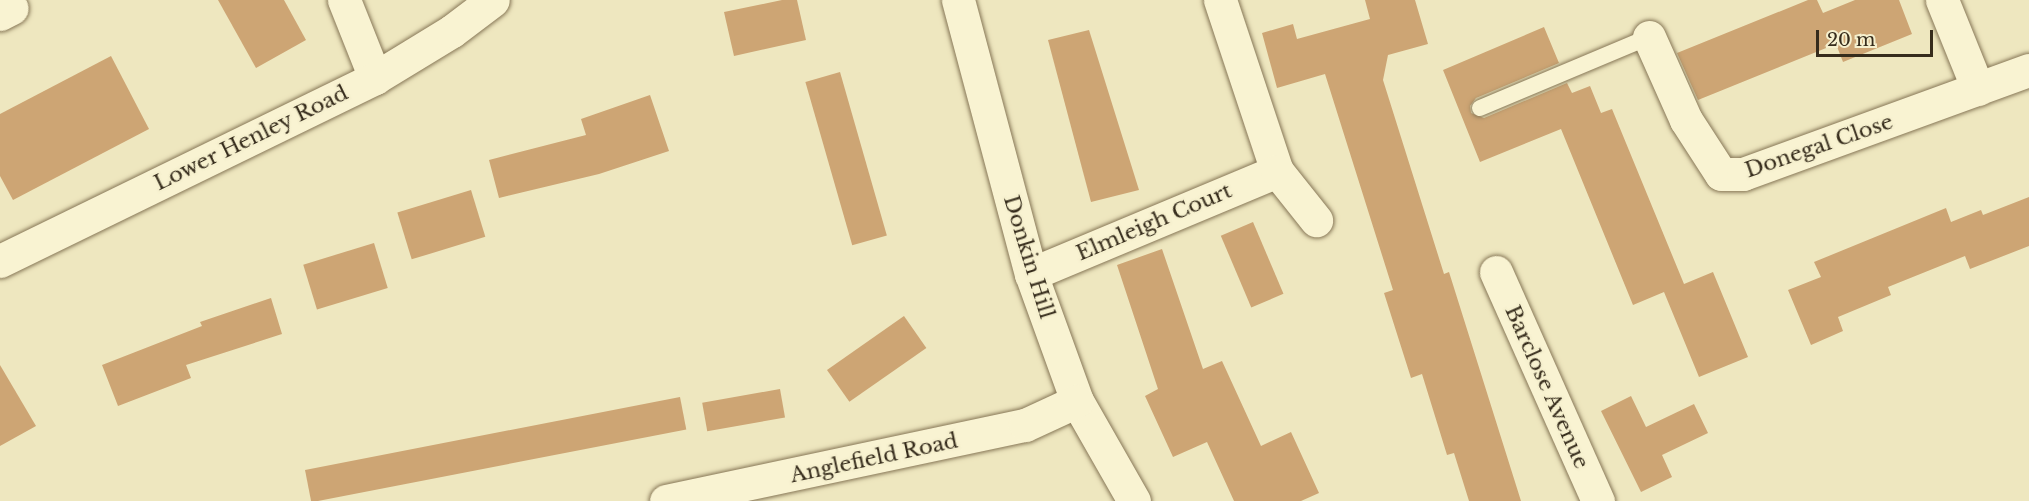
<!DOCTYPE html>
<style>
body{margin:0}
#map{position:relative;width:2029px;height:501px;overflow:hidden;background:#eee7bf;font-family:"Libre Baskerville",serif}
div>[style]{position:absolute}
.building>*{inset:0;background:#cda574;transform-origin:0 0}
.roads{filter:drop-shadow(0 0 2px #877757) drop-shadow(0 0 2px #877757)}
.lane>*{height:16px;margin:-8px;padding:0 8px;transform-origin:8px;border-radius:8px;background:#f9f3d2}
.street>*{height:33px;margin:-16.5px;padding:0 16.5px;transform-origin:16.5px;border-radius:16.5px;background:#f9f3d2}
.secondary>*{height:33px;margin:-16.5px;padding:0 16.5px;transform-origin:16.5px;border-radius:16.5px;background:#f9f3d2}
span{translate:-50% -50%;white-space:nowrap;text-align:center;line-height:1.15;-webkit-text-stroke:4.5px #f6f0ce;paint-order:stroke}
.street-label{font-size:21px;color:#362c1c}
.scale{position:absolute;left:1816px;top:30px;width:117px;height:27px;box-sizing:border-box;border:3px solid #362c1c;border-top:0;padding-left:8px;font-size:18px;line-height:21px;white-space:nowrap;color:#362c1c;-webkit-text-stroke:4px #f6f0ce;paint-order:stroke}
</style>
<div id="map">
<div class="building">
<div style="clip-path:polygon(218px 0,284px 0,306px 40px,256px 68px)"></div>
<div style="clip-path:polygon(782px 0,797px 0,806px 40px,734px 56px,724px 12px)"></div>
<div style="clip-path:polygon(1365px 0,1415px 0,1428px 44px,1388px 55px,1383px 80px,1444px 274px,1449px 272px,1521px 501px,1469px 501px,1454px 453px,1447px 455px,1422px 374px,1411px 378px,1384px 293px,1393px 290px,1325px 74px,1277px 88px,1262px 33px,1293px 24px,1297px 39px,1370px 19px)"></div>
<div style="clip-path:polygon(1808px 0,1817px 0,1823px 13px,1855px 0,1899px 0,1912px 34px,1843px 62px,1836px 44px,1698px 100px,1677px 53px)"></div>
<div style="clip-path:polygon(1544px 27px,1559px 63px,1476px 98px,1470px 106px,1471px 113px,1484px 118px,1567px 83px,1572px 93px,1590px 86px,1601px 113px,1612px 109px,1684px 284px,1713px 272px,1748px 357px,1699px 377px,1664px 292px,1633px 305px,1561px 129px,1480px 162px,1443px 70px)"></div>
<div style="clip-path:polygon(1089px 30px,1139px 190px,1091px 202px,1048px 40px)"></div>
<div style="clip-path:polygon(111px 56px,149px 129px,13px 200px,0 176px,0 114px)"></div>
<div style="left:840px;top:72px;width:170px;height:36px;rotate:74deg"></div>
<div style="clip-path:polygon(650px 95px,669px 151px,599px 174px,499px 198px,489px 160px,586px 135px,581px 119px)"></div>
<div style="left:471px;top:190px;width:49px;height:77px;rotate:73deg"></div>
<div style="clip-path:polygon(2029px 197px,2029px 246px,1970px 269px,1965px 256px,1888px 287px,1891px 295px,1838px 317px,1843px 331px,1811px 345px,1788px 290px,1821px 277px,1814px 262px,1946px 208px,1951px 222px,1981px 210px,1983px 215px)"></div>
<div style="left:1253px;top:222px;width:78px;height:35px;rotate:67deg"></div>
<div style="left:374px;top:243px;width:47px;height:74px;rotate:73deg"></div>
<div style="clip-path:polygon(1162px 249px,1203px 369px,1222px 361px,1261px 446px,1291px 432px,1319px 493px,1301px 501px,1234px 501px,1207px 442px,1173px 457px,1145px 396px,1158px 389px,1117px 265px)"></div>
<div style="clip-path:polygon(271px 298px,282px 334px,186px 365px,191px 378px,118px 406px,102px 365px,202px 326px,200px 322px)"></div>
<div style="left:904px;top:316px;width:39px;height:94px;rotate:55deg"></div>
<div style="clip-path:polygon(0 365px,36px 426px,0 446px)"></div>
<div style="left:780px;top:389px;width:29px;height:79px;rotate:80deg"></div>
<div style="clip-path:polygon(1631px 396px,1646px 427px,1694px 404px,1708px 433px,1662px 455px,1672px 477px,1641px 492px,1601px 411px)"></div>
<div style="left:680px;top:397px;width:33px;height:382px;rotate:79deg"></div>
</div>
<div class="roads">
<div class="lane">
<div style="left:1480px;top:108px;width:183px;rotate:-22.8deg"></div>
</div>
<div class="street">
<div style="left:344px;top:0;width:84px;rotate:68.3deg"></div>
<div style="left:958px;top:0;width:284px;rotate:75.1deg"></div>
<div style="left:1031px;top:274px;width:135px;rotate:70.1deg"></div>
<div style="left:1077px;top:401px;width:115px;rotate:60.3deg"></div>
<div style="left:1220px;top:0;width:180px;rotate:71.6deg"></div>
<div style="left:1942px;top:0;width:96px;rotate:68deg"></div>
<div style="left:0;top:14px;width:13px;rotate:-27deg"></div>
<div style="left:1649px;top:37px;width:91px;rotate:66deg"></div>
<div style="left:1686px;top:120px;width:64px;rotate:57.1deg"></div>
<div style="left:1721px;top:174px;width:22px"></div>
<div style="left:1743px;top:174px;width:304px;rotate:-20deg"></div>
<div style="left:1496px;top:272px;width:251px;rotate:66deg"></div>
<div style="left:1031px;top:274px;width:267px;rotate:-22.7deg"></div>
<div style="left:1277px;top:171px;width:63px;rotate:51.5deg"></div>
<div style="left:666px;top:501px;width:367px;rotate:-12deg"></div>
<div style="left:1025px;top:425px;width:57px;rotate:-24.8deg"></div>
</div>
<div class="secondary">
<div style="left:0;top:261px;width:417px;rotate:-26deg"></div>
<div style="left:375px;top:78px;width:90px;rotate:-31.4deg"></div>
<div style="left:452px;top:31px;width:51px;rotate:-37.1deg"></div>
</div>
</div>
<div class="street-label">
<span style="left:251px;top:138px;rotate:-26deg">Lower Henley Road</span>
<span style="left:1819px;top:146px;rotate:-19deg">Donegal Close</span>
<span style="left:1154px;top:222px;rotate:-23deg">Elmleigh Court</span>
<span style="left:1029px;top:257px;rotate:73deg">Donkin Hill</span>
<span style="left:1547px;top:387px;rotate:66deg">Barclose Avenue</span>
<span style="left:874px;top:458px;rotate:-12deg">Anglefield Road</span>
</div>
<div class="scale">20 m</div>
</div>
